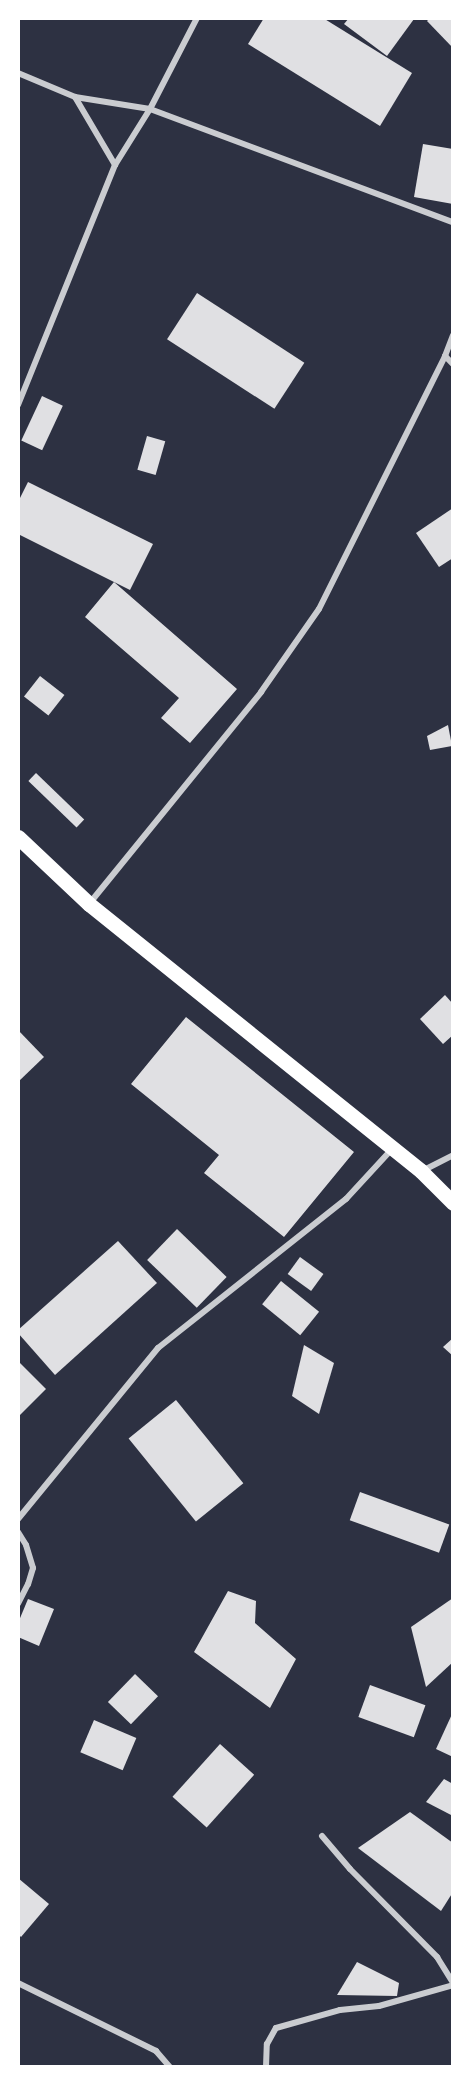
<!DOCTYPE html>
<style>
body{margin:0}
#map{position:relative;width:471px;height:2085px;overflow:hidden;background:#2d3142;font-family:Raleway,sans-serif}
div>[style]{position:absolute}
.building>*{inset:0;background:#e0e0e3;transform-origin:0 0}
.minor>*{height:6px;margin:-3px;padding:0 3px;transform-origin:3px;border-radius:3px;background:#caccd0}
.primary>*{height:15px;margin:-7.5px;padding:0 7.5px;transform-origin:7.5px;border-radius:7.5px;background:#fff}
span{translate:-50% -50%;white-space:nowrap;text-align:center;line-height:1.15;-webkit-text-stroke:6px #fff;paint-order:stroke}
.frame{position:absolute;inset:0;border:20px solid #fff;pointer-events:none}
</style>
<div id="map">
<div class="building">
<div style="clip-path:polygon(264px 18px,323px 18px,412px 73px,380px 126px,248px 44px)"></div>
<div style="clip-path:polygon(349px 18px,412px 18px,414px 19px,387px 56px,344px 24px)"></div>
<div style="clip-path:polygon(430px 18px,453px 18px,453px 48px,427px 21px)"></div>
<div style="clip-path:polygon(423px 144px,453px 149px,453px 204px,414px 197px)"></div>
<div style="left:197px;top:293px;width:128px;height:55px;rotate:33deg"></div>
<div style="left:42px;top:396px;width:23px;height:49px;rotate:25deg"></div>
<div style="left:147px;top:436px;width:19px;height:35px;rotate:16deg"></div>
<div style="clip-path:polygon(28px 482px,153px 544px,130px 590px,18px 534px,18px 502px)"></div>
<div style="clip-path:polygon(453px 508px,453px 558px,439px 567px,416px 533px)"></div>
<div style="clip-path:polygon(114px 582px,237px 689px,190px 743px,161px 718px,179px 698px,85px 617px)"></div>
<div style="left:40px;top:676px;width:31px;height:26px;rotate:38deg"></div>
<div style="clip-path:polygon(448px 725px,452px 746px,430px 750px,427px 736px)"></div>
<div style="left:36px;top:773px;width:67px;height:11px;rotate:44deg"></div>
<div style="clip-path:polygon(445px 995px,453px 1004px,453px 1035px,443px 1044px,420px 1019px)"></div>
<div style="clip-path:polygon(186px 1017px,354px 1152px,284px 1237px,204px 1173px,219px 1155px,131px 1084px)"></div>
<div style="clip-path:polygon(18px 1030px,44px 1057px,18px 1082px)"></div>
<div style="left:177px;top:1229px;width:69px;height:43px;rotate:44deg"></div>
<div style="clip-path:polygon(118px 1241px,157px 1283px,55px 1375px,18px 1333px,18px 1330px)"></div>
<div style="left:300px;top:1257px;width:29px;height:21px;rotate:36deg"></div>
<div style="left:281px;top:1281px;width:49px;height:30px;rotate:39deg"></div>
<div style="clip-path:polygon(453px 1338px,453px 1356px,443px 1347px)"></div>
<div style="clip-path:polygon(304px 1345px,334px 1363px,319px 1414px,292px 1396px)"></div>
<div style="clip-path:polygon(18px 1361px,46px 1389px,18px 1417px)"></div>
<div style="left:176px;top:1400px;width:107px;height:61px;rotate:51deg"></div>
<div style="left:360px;top:1492px;width:95px;height:30px;rotate:20deg"></div>
<div style="clip-path:polygon(228px 1591px,256px 1601px,255px 1623px,296px 1659px,270px 1708px,194px 1652px)"></div>
<div style="clip-path:polygon(453px 1598px,453px 1662px,426px 1687px,411px 1627px)"></div>
<div style="clip-path:polygon(28px 1599px,54px 1609px,39px 1646px,18px 1637px,18px 1623px)"></div>
<div style="left:135px;top:1674px;width:32px;height:39px;rotate:44deg"></div>
<div style="left:370px;top:1685px;width:59px;height:34px;rotate:20deg"></div>
<div style="clip-path:polygon(453px 1712px,453px 1757px,436px 1749px)"></div>
<div style="left:94px;top:1720px;width:46px;height:35px;rotate:23deg"></div>
<div style="left:220px;top:1744px;width:46px;height:71px;rotate:42deg"></div>
<div style="clip-path:polygon(444px 1779px,453px 1784px,453px 1816px,426px 1802px)"></div>
<div style="clip-path:polygon(410px 1812px,453px 1843px,453px 1892px,441px 1911px,358px 1848px)"></div>
<div style="clip-path:polygon(18px 1878px,49px 1904px,21px 1937px,18px 1934px)"></div>
<div style="clip-path:polygon(357px 1962px,399px 1983px,397px 1996px,337px 1995px)"></div>
</div>
<div class="minor">
<div style="left:18px;top:73px;width:62px;rotate:22.8deg"></div>
<div style="left:75px;top:97px;width:76px;rotate:9.1deg"></div>
<div style="left:150px;top:109px;width:323px;rotate:20.5deg"></div>
<div style="left:75px;top:97px;width:79px;rotate:59.5deg"></div>
<div style="left:445px;top:356px;width:11px;rotate:45deg"></div>
<div style="left:18px;top:405px;width:259px;rotate:-68deg"></div>
<div style="left:115px;top:165px;width:66px;rotate:-58deg"></div>
<div style="left:150px;top:109px;width:102px;rotate:-62.7deg"></div>
<div style="left:89px;top:904px;width:273px;rotate:-50.9deg"></div>
<div style="left:261px;top:692px;width:101px;rotate:-55.1deg"></div>
<div style="left:319px;top:609px;width:283px;rotate:-63.5deg"></div>
<div style="left:445px;top:356px;width:22px;rotate:-69deg"></div>
<div style="left:422px;top:1171px;width:35px;rotate:-27deg"></div>
<div style="left:18px;top:1519px;width:221px;rotate:-50.7deg"></div>
<div style="left:158px;top:1348px;width:240px;rotate:-38.4deg"></div>
<div style="left:346px;top:1199px;width:68px;rotate:-47.4deg"></div>
<div style="left:18px;top:1532px;width:15px;rotate:58deg"></div>
<div style="left:26px;top:1545px;width:24px;rotate:73deg"></div>
<div style="left:33px;top:1568px;width:17px;rotate:107deg"></div>
<div style="left:28px;top:1584px;width:22px;rotate:117deg"></div>
<div style="left:322px;top:1836px;width:43px;rotate:49.7deg"></div>
<div style="left:350px;top:1869px;width:124px;rotate:45.3deg"></div>
<div style="left:437px;top:1957px;width:31px;rotate:58deg"></div>
<div style="left:18px;top:1983px;width:154px;rotate:26.2deg"></div>
<div style="left:156px;top:2051px;width:21px;rotate:49deg"></div>
<div style="left:266px;top:2067px;width:23px;rotate:-88deg"></div>
<div style="left:267px;top:2044px;width:18px;rotate:-61deg"></div>
<div style="left:276px;top:2028px;width:66px;rotate:-15.7deg"></div>
<div style="left:340px;top:2010px;width:39px;rotate:-6deg"></div>
<div style="left:379px;top:2006px;width:77px;rotate:-15.8deg"></div>
</div>
<div class="primary">
<div style="left:18px;top:837px;width:98px;rotate:43.3deg"></div>
<div style="left:89px;top:904px;width:426px;rotate:38.8deg"></div>
<div style="left:421px;top:1171px;width:45px;rotate:45deg"></div>
</div>
<div class="frame"></div>
</div>
